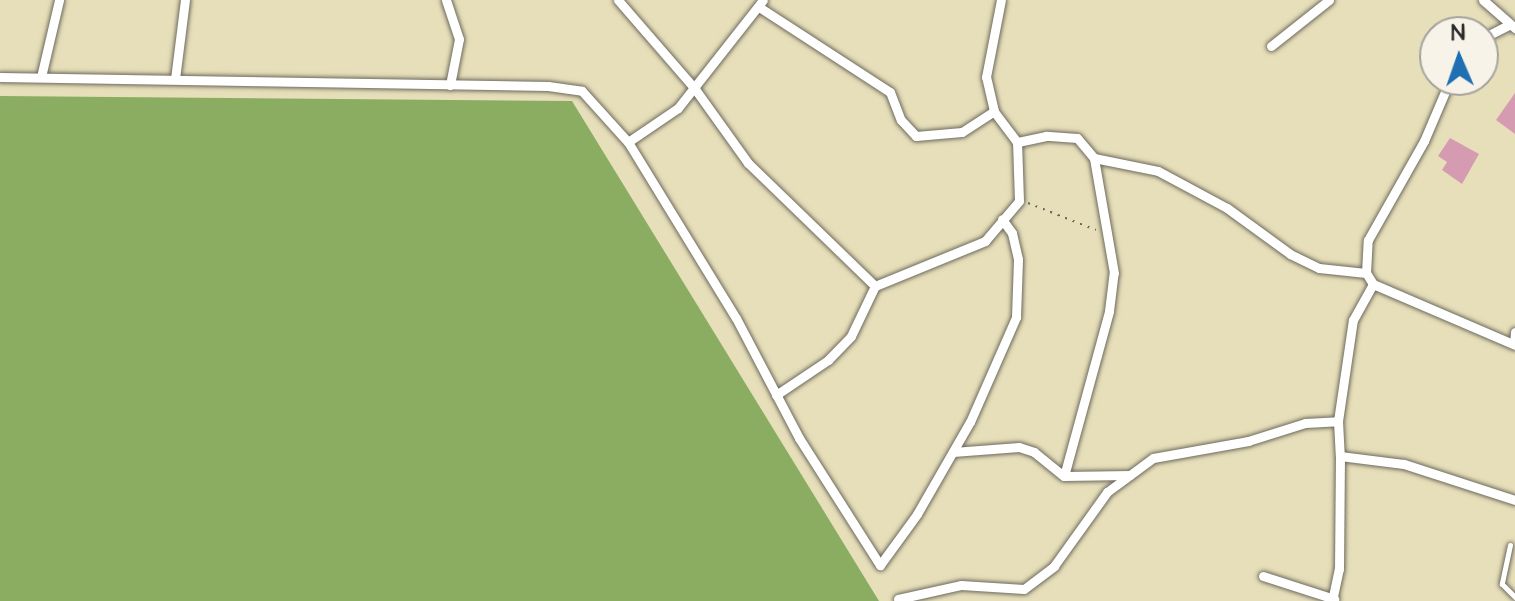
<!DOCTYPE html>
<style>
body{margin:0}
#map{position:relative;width:1515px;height:601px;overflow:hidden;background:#e7dfba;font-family:"Architects Daughter",sans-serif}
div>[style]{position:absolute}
.forest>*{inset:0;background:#8aad62}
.building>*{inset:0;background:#d59cb1}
.path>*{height:2px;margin-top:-1px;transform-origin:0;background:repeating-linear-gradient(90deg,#6d6a5d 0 2px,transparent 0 8px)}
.roads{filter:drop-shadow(0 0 2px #6d6a5d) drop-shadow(0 0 2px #6d6a5d)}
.lane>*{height:5px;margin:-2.5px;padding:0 2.5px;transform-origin:2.5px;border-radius:2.5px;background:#fff}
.street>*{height:9px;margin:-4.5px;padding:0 4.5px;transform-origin:4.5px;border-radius:4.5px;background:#fff}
span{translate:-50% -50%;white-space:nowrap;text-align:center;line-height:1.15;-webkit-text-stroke:8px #f7f3e8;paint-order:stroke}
.north{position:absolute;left:1419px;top:16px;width:80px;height:80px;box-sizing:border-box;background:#f7f3e8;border:2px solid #a5a39c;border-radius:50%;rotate:358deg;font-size:22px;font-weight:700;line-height:32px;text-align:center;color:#2b2b2b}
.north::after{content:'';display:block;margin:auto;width:28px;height:36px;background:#1f6fb2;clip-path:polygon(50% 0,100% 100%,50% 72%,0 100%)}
</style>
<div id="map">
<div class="forest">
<div style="clip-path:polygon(0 96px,572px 101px,879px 601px,0 601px)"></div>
</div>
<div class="building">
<div style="clip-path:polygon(1515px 93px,1515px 134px,1496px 120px)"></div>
<div style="clip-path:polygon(1450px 138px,1479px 154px,1462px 184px,1442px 170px,1447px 162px,1438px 156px)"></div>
</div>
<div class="path">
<div style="left:1028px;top:203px;width:73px;rotate:21.7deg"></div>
</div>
<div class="roads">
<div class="lane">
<div style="left:1510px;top:545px;width:40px;rotate:102deg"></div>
<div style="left:1502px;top:584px;width:18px;rotate:45deg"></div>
</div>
<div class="street">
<div style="left:446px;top:0;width:41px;rotate:71.6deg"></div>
<div style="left:459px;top:39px;width:47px;rotate:101.1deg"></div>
<div style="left:618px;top:0;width:118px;rotate:49.1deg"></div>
<div style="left:695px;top:89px;width:91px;rotate:54.4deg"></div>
<div style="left:748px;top:163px;width:177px;rotate:44.1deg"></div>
<div style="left:1483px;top:0;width:43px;rotate:41.2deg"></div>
<div style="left:759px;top:7px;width:156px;rotate:33deg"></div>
<div style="left:890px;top:92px;width:30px;rotate:69deg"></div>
<div style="left:901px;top:120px;width:22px;rotate:47deg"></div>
<div style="left:916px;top:136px;width:46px;rotate:-5deg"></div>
<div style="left:962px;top:132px;width:38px;rotate:-33deg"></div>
<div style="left:1483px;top:38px;width:30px;rotate:-27deg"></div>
<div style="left:1271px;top:46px;width:74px;rotate:-38.4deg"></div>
<div style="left:0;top:77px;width:548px;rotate:0.94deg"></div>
<div style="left:548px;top:86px;width:34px;rotate:8deg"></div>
<div style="left:582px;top:91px;width:69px;rotate:48deg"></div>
<div style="left:628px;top:142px;width:206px;rotate:58.5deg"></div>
<div style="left:736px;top:318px;width:136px;rotate:62.3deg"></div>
<div style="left:799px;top:438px;width:151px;rotate:57.5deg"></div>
<div style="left:880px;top:565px;width:63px;rotate:-54deg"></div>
<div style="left:917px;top:514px;width:106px;rotate:-60.1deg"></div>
<div style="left:970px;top:422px;width:115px;rotate:-66.3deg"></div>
<div style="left:1016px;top:317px;width:58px;rotate:-88deg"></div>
<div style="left:1018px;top:259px;width:27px;rotate:-103deg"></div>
<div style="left:1012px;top:233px;width:17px;rotate:-126deg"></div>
<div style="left:41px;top:77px;width:79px;rotate:-76.8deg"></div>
<div style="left:175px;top:79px;width:80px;rotate:-82.8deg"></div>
<div style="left:628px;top:142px;width:60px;rotate:-34.2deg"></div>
<div style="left:678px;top:108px;width:137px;rotate:-51.8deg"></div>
<div style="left:1094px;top:158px;width:65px;rotate:11.5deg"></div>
<div style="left:1158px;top:171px;width:78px;rotate:28.2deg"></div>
<div style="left:1227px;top:208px;width:78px;rotate:36.1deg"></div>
<div style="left:1290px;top:254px;width:32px;rotate:26deg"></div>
<div style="left:1319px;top:268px;width:47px;rotate:6.1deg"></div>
<div style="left:1373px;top:284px;width:155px;rotate:23.2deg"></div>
<div style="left:1514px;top:344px;width:12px;rotate:-85deg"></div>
<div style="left:776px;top:395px;width:63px;rotate:-33.9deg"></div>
<div style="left:828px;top:360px;width:33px;rotate:-46deg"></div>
<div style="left:851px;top:336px;width:55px;rotate:-64.4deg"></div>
<div style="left:875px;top:286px;width:119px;rotate:-22.2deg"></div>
<div style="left:985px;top:241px;width:52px;rotate:-49.6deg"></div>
<div style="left:1019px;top:201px;width:59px;rotate:-91.9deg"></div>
<div style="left:1017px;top:142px;width:39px;rotate:-127deg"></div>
<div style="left:994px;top:111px;width:35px;rotate:-103deg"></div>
<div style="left:986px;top:77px;width:78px;rotate:-79deg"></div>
<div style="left:1338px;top:421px;width:102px;rotate:-81.6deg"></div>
<div style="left:1353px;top:320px;width:41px;rotate:-60.9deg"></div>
<div style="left:1373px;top:284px;width:13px;rotate:-122deg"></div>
<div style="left:1366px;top:273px;width:33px;rotate:-87deg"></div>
<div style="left:1368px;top:240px;width:114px;rotate:-60.5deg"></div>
<div style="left:1424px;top:141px;width:66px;rotate:-66.9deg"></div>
<div style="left:953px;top:452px;width:66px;rotate:-4.3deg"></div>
<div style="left:1019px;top:447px;width:16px;rotate:18deg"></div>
<div style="left:1034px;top:452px;width:38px;rotate:39deg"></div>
<div style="left:1064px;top:476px;width:171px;rotate:-74.7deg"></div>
<div style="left:1109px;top:311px;width:38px;rotate:-83deg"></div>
<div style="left:1114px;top:273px;width:117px;rotate:-99.9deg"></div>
<div style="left:1094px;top:158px;width:26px;rotate:-130deg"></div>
<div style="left:1077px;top:138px;width:31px;rotate:-176deg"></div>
<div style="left:1046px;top:136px;width:30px;rotate:168deg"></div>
<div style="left:1064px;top:476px;width:66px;rotate:-0.9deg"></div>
<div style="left:1263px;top:576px;width:75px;rotate:17.9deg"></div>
<div style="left:898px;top:599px;width:65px;rotate:-12.5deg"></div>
<div style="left:961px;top:585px;width:63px;rotate:3.6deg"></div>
<div style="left:1024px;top:589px;width:38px;rotate:-37deg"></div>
<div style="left:1054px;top:566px;width:91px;rotate:-54.4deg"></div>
<div style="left:1107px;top:492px;width:57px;rotate:-36.5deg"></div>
<div style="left:1153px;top:458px;width:97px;rotate:-10.1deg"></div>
<div style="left:1248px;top:441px;width:60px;rotate:-17.5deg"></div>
<div style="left:1305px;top:423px;width:33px;rotate:-3deg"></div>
<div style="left:1338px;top:421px;width:35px;rotate:87deg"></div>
<div style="left:1340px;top:456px;width:64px;rotate:7.1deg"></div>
<div style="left:1404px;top:464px;width:117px;rotate:18deg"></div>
<div style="left:1332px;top:601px;width:33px;rotate:-78deg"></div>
<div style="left:1339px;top:569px;width:113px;rotate:-89.5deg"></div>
</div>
</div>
<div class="north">N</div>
</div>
